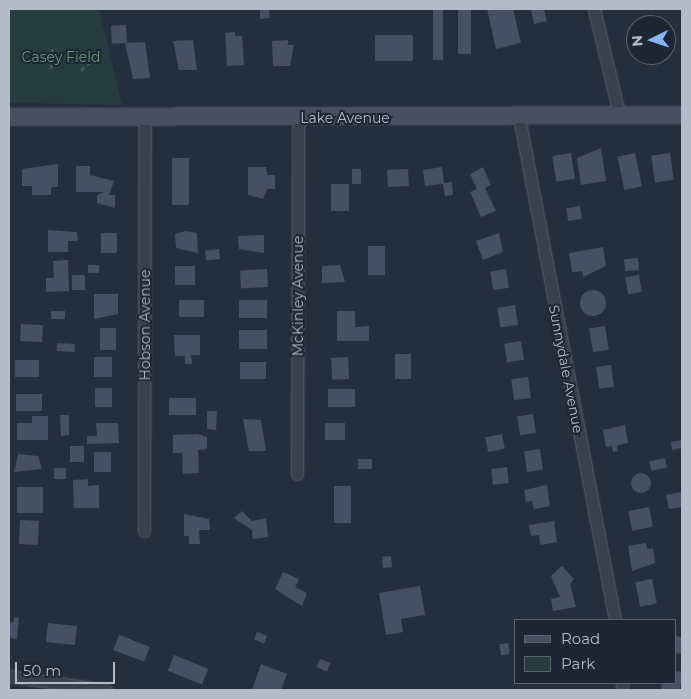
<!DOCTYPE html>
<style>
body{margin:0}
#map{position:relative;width:691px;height:699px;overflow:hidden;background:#242f3e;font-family:Montserrat,sans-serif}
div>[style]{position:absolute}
.green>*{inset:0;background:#263c3f}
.building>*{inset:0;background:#455162;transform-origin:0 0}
.round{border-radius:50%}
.path>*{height:2.5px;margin-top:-1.25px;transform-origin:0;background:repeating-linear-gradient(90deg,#44595c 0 4px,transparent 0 8px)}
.roads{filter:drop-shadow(0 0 1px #565f6c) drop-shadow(0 0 1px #565f6c)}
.minor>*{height:11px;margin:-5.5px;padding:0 5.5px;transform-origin:5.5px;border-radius:5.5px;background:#38414e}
.secondary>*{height:16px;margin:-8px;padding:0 8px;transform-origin:8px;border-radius:8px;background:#465061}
span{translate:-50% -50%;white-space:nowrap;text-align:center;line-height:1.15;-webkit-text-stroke:4px #1d2633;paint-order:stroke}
.park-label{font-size:14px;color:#6b9a76}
.street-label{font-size:14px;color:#b4bcc9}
.frame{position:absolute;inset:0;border:10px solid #b4bcc9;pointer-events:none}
.legend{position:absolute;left:514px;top:619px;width:162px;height:65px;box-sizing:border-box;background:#1d2633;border:1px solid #59626f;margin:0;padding:6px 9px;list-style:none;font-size:15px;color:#b4bcc9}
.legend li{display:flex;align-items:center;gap:10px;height:25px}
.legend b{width:25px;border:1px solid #59626f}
.north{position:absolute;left:626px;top:15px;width:50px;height:50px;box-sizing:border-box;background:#1d2633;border:1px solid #59626f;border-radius:50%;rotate:266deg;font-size:14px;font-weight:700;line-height:20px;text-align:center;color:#b4bcc9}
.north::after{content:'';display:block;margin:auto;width:18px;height:22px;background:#8ab4f8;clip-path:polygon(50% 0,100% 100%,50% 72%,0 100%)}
.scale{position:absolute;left:15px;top:662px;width:100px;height:22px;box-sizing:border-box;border:2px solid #b4bcc9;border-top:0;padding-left:6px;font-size:15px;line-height:18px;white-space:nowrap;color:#b4bcc9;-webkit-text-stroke:4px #1d2633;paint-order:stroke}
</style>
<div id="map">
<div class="green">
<div style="clip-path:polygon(9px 9px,99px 9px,122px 105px,9px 103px)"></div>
</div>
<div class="building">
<div style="clip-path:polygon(260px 9px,269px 9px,270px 18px,260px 19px)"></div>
<div style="left:433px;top:9px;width:10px;height:51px"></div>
<div style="left:458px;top:9px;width:13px;height:45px"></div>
<div style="clip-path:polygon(487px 9px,513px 9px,521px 43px,496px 49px)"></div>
<div style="clip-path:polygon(531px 9px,544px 9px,547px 21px,534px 24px)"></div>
<div style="left:126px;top:25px;width:18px;height:15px;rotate:87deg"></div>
<div style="clip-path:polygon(235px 32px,235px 36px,242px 36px,244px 65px,227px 66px,225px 33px)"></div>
<div style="left:375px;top:35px;width:38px;height:26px"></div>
<div style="clip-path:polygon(193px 40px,197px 70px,179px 70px,173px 41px)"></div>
<div style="clip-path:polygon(288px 40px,288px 45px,294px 45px,290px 66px,273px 66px,272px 41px)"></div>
<div style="clip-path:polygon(145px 42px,150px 78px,133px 79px,125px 43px)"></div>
<div style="clip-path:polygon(601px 148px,606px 181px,581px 185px,577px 158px)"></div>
<div style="left:571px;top:153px;width:26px;height:19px;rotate:81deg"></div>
<div style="left:635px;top:153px;width:34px;height:18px;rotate:78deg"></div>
<div style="left:670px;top:153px;width:27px;height:19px;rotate:82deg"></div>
<div style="left:172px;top:158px;width:17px;height:47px"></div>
<div style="clip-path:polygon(58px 164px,58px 187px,51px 187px,51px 195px,32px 195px,32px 186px,22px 186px,22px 169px)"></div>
<div style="clip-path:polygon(76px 166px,90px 166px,90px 175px,114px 181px,109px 195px,115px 195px,115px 208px,97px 203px,97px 195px,104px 192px,76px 192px)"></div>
<div style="clip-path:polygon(248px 167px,266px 167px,267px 175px,275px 175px,275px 189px,267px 189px,263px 199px,248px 195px)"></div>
<div style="clip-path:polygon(442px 167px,444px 183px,452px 182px,453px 195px,445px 196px,443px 184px,425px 186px,423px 170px)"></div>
<div style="clip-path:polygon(483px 167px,491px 185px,485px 188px,496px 211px,481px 217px,470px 192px,477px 189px,470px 174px)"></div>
<div style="left:352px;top:169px;width:9px;height:15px"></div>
<div style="left:408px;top:169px;width:17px;height:21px;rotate:87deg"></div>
<div style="left:331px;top:184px;width:18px;height:27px"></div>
<div style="left:580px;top:206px;width:13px;height:14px;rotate:81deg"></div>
<div style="clip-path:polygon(48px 230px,77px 232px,78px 241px,68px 241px,68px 252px,48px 252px)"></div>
<div style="clip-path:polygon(186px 231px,197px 233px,198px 253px,176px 248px,175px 234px)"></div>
<div style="left:101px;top:233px;width:16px;height:20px"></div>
<div style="clip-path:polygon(499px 233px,503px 252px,483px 260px,476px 241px)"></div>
<div style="clip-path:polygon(264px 235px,264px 253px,239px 249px,238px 236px)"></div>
<div style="left:368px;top:246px;width:17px;height:29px"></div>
<div style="clip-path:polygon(603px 247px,606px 266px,583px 277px,582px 271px,572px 272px,569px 253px)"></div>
<div style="left:219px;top:249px;width:10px;height:14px;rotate:84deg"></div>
<div style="left:638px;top:258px;width:12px;height:14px;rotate:85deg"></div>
<div style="clip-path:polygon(68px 260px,69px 291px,46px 292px,46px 278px,54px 278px,53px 261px)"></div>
<div style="left:88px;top:265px;width:11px;height:8px"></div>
<div style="clip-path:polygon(340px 265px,345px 282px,322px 283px,322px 266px)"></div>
<div style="left:175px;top:266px;width:20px;height:19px"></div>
<div style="left:267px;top:269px;width:18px;height:27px;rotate:87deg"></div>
<div style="left:506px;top:269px;width:19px;height:16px;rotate:81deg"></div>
<div style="left:72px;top:275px;width:13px;height:15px"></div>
<div style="left:639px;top:275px;width:17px;height:14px;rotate:80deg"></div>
<div class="round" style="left:580px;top:290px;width:26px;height:26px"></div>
<div style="clip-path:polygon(94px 294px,118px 294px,118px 314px,94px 319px)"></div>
<div style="left:179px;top:300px;width:25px;height:17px"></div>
<div style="left:239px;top:300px;width:28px;height:18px"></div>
<div style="left:515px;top:305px;width:20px;height:18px;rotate:81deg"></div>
<div style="left:51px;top:311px;width:14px;height:8px"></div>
<div style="clip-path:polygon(337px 311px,355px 311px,355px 327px,369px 326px,369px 341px,337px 341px)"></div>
<div style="left:21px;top:324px;width:22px;height:17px;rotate:3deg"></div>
<div style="left:605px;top:326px;width:24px;height:16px;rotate:81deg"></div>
<div style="left:100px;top:328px;width:16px;height:22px"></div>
<div style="left:267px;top:330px;width:19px;height:28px;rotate:90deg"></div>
<div style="clip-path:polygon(174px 335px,200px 335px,200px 355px,191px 355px,192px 364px,185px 364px,185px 356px,175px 356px)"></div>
<div style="left:521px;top:341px;width:19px;height:17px;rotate:81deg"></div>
<div style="left:57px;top:343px;width:18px;height:8px;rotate:3deg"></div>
<div style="left:411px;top:354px;width:25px;height:16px;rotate:90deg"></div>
<div style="left:94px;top:357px;width:18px;height:20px"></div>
<div style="left:348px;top:357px;width:22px;height:17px;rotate:87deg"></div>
<div style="left:15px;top:360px;width:24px;height:17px"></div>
<div style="left:240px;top:362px;width:26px;height:17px"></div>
<div style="left:611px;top:365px;width:22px;height:15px;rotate:82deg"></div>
<div style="left:528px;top:377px;width:21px;height:17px;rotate:82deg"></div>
<div style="left:95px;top:388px;width:17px;height:19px"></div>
<div style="left:328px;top:389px;width:27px;height:18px"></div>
<div style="left:16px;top:394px;width:26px;height:17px"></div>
<div style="left:169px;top:398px;width:27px;height:17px"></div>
<div style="clip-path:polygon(207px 411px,217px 411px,216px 430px,207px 429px)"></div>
<div style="left:533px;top:414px;width:19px;height:16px;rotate:81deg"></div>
<div style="clip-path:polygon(60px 415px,69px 415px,69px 435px,61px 436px)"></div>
<div style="clip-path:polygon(32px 416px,48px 416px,48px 440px,17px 440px,17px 423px,32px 423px)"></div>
<div style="clip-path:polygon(243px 419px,261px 420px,266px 451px,249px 451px)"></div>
<div style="clip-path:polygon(96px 423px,118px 423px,119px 443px,87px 444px,87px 436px,97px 436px)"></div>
<div style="left:325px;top:423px;width:20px;height:17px"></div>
<div style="clip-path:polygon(625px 425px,628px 443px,617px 445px,618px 451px,613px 452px,612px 446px,606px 447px,603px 430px)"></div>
<div style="clip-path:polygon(197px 434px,207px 437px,207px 449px,198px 450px,199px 473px,183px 474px,182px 453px,173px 453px,173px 435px)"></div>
<div style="left:502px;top:434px;width:15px;height:17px;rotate:79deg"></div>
<div style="clip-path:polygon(682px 440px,682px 448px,672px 450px,671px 442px)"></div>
<div style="left:70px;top:446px;width:14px;height:16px"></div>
<div style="left:540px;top:449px;width:21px;height:16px;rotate:82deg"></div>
<div style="left:94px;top:452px;width:17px;height:20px"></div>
<div style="clip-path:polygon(18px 454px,38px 456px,42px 469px,14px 472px)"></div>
<div style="left:665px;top:458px;width:10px;height:16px;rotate:79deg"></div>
<div style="left:372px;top:459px;width:10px;height:14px;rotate:90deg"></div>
<div style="left:507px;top:467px;width:16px;height:16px;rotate:83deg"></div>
<div style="left:66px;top:468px;width:11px;height:12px;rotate:90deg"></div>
<div class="round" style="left:631px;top:473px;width:20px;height:20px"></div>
<div style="clip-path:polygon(88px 479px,88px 486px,99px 485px,99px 508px,74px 508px,73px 480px)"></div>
<div style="clip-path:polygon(547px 485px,550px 506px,534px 509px,532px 501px,526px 502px,524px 490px)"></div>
<div style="left:334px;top:486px;width:17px;height:37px"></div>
<div style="left:17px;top:487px;width:26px;height:26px"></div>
<div style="clip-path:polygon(682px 492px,682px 507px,669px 509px,666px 495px)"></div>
<div style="left:649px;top:507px;width:20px;height:21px;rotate:79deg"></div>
<div style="clip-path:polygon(242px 511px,252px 521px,266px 518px,268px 537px,253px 539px,252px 530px,234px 518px)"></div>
<div style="clip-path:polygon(184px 514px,209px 519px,210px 530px,199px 530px,200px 544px,189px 544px,189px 536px,184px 536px)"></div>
<div style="left:20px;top:520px;width:19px;height:24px;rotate:3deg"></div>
<div style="clip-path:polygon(554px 521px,557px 542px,540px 545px,539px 535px,531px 536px,529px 525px)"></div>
<div style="clip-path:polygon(646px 543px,647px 549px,653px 548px,655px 563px,632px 571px,628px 546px)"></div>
<div style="left:391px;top:556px;width:11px;height:9px;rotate:85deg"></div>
<div style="clip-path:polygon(562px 566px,574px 579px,570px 584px,576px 607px,553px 611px,551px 599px,560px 597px,551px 576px)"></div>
<div style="clip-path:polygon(283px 572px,299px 579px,295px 587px,307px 593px,302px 606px,275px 589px)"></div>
<div style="left:652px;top:579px;width:25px;height:17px;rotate:79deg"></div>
<div style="clip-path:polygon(420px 586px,425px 615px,401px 619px,403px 632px,386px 635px,379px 593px)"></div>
<div style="clip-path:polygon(14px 617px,19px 618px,17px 639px,9px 638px,9px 622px,14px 622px)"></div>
<div style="left:48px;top:623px;width:29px;height:19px;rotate:6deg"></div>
<div style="clip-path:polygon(257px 632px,267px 636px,264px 644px,254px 639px)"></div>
<div style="left:119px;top:635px;width:33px;height:16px;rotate:21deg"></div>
<div style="clip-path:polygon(675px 635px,682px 638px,682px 653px,675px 654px)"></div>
<div style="left:508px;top:643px;width:11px;height:9px;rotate:80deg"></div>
<div style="left:174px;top:655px;width:37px;height:17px;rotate:22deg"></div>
<div style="left:320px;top:659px;width:11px;height:9px;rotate:22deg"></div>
<div style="clip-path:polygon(261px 664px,287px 674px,281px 690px,252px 690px)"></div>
<div style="clip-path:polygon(675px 671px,682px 672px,680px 690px,661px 690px,662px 683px,675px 683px)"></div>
</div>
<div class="path">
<div style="left:51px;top:69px;width:20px;rotate:-87deg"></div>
<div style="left:81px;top:70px;width:11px;rotate:-41deg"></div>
<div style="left:89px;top:63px;width:13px;rotate:-86deg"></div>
</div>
<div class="roads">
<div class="minor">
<div style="left:594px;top:9px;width:111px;rotate:76.5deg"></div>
<div style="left:519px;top:117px;width:512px;rotate:79.19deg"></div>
<div style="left:297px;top:474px;width:356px;rotate:-89.8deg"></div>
<div style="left:144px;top:531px;width:413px;rotate:-89.9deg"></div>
<div style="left:9px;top:676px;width:98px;rotate:8.2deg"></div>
<div style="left:622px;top:690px;width:7px;rotate:-90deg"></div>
</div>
<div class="secondary">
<div style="left:9px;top:117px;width:673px;rotate:-0.17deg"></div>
</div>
</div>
<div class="park-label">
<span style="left:61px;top:57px">Casey Field</span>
</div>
<div class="street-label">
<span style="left:345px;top:118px">Lake Avenue</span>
<span style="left:298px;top:296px;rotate:-90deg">McKinley Avenue</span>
<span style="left:145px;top:325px;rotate:-90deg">Hobson Avenue</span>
<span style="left:566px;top:369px;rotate:79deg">Sunnydale Avenue</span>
</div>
<div class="frame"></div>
<ul class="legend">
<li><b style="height:6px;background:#465061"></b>Road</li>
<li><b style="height:14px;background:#263c3f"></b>Park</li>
</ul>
<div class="north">N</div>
<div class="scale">50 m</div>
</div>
